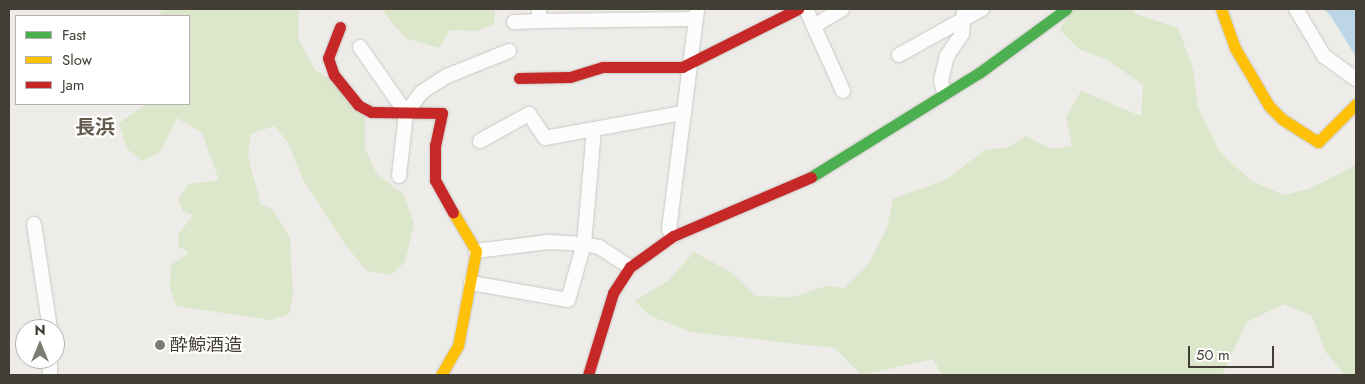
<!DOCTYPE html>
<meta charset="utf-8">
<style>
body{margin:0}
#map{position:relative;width:1365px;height:384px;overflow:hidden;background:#eeece8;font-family:Jost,"Noto Sans JP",sans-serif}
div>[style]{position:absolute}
.green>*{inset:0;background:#dbe6ca}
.water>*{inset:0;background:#bcd6e8}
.roads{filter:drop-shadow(0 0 1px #cac8c4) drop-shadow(0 0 1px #cac8c4)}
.street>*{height:14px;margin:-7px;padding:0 7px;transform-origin:7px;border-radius:7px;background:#fcfcfc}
.fast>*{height:11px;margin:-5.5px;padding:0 5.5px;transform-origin:5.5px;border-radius:5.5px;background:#4caf50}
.slow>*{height:11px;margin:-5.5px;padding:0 5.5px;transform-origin:5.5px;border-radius:5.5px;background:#ffc107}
.jam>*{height:11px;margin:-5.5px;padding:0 5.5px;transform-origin:5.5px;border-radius:5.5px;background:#c62828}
.dots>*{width:14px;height:14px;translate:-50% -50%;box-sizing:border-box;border:2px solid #fff;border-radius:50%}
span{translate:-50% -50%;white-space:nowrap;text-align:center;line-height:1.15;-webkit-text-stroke:4px #fff;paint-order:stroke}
.poi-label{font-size:18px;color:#423d35}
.left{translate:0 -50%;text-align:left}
.quarter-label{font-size:20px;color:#645b4e;font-weight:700}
.frame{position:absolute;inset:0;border:10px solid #423d35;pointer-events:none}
.legend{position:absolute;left:15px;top:15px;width:175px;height:90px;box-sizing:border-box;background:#fff;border:1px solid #b3b1ae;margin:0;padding:6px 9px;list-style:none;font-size:15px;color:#423d35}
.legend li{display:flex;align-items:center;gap:10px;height:25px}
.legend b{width:25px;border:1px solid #b3b1ae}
.north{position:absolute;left:15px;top:319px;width:50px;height:50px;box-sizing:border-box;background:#fff;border:1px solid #b3b1ae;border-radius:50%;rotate:0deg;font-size:14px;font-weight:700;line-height:20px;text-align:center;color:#423d35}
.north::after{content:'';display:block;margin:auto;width:18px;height:22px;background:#7e7a74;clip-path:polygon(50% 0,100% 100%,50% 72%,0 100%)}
.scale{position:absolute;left:1188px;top:346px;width:86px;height:22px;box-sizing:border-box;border:2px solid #423d35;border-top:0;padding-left:6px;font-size:15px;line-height:18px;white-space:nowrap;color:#423d35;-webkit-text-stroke:4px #fff;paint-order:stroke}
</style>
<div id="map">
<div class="green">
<div style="clip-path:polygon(163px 9px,299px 9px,298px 38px,315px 70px,343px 87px,365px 115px,365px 149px,377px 174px,404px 195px,414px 224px,405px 262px,391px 275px,367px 271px,347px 247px,302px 178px,288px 142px,274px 126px,251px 134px,248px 156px,261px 205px,272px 209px,290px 238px,293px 295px,289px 314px,271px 320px,176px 306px,170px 288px,171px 265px,189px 253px,178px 246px,178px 235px,193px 215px,183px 211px,178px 200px,189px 184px,219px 180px,202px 133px,177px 118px,160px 152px,142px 161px,127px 149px,119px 123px,147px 104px,189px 104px,189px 16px,158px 16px)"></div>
<div style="clip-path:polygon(381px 9px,495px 9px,494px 25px,476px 31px,450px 30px,439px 48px,405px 38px)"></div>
<div style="clip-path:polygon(1071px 9px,1132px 9px,1136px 14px,1178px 28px,1193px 68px,1198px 107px,1219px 151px,1250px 180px,1283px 195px,1309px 189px,1356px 165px,1356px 375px,1345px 375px,1325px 351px,1312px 316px,1284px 304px,1247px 322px,1222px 375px,942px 375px,933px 359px,861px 375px,835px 348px,691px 332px,650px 316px,635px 301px,669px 280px,694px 252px,732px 273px,755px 296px,793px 297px,826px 286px,845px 288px,868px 265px,887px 228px,893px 199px,947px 179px,985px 150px,1008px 147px,1026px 136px,1051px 149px,1072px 146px,1066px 117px,1081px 91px,1141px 116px,1143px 85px,1109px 61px,1079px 49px,1060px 30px)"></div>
</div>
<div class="water">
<div style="clip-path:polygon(1324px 9px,1356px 9px,1356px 57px,1330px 15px)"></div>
</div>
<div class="roads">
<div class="street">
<div style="left:539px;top:9px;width:12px;rotate:90deg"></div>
<div style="left:539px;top:21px;width:156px;rotate:-0.7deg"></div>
<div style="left:806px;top:9px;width:90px;rotate:65.7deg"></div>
<div style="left:1296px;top:9px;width:55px;rotate:59.2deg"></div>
<div style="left:1324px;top:56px;width:39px;rotate:36deg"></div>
<div style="left:514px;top:22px;width:25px;rotate:-2deg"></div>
<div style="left:814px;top:26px;width:33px;rotate:-31deg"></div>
<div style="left:360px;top:47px;width:80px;rotate:55.1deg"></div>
<div style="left:899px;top:55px;width:95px;rotate:-29deg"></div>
<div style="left:944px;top:93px;width:13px;rotate:-103deg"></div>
<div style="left:941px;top:80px;width:25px;rotate:-76deg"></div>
<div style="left:947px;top:56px;width:27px;rotate:-56deg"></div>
<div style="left:962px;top:34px;width:22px;rotate:-85deg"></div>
<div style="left:480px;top:141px;width:56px;rotate:-28.9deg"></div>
<div style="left:529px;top:114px;width:29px;rotate:56deg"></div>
<div style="left:545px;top:138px;width:140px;rotate:-10.3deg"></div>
<div style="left:399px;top:176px;width:63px;rotate:-83.7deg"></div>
<div style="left:406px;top:113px;width:26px;rotate:-53deg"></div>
<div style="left:422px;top:92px;width:30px;rotate:-33deg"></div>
<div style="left:447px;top:76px;width:67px;rotate:-22deg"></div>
<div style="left:34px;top:224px;width:106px;rotate:81.3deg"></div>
<div style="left:673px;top:236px;width:8px;rotate:-120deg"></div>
<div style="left:669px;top:229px;width:222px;rotate:-82.7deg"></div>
<div style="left:476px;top:251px;width:73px;rotate:-7.1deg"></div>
<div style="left:548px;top:242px;width:36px;rotate:3deg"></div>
<div style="left:584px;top:244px;width:15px;rotate:11deg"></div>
<div style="left:599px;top:247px;width:37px;rotate:33deg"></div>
<div style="left:471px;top:283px;width:98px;rotate:9.9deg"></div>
<div style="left:568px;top:300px;width:58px;rotate:-74.1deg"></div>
<div style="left:584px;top:244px;width:115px;rotate:-85deg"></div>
<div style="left:50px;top:375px;width:16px;rotate:-90deg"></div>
</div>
<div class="fast">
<div style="left:811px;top:177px;width:198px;rotate:-31.8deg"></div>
<div style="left:979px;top:73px;width:108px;rotate:-36.3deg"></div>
</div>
<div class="slow">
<div style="left:1221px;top:9px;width:41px;rotate:70.3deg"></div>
<div style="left:1235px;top:48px;width:67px;rotate:59.6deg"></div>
<div style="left:1269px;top:106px;width:18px;rotate:45deg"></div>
<div style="left:1282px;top:119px;width:43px;rotate:32.6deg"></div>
<div style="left:1318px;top:142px;width:54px;rotate:-45deg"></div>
<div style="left:441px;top:375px;width:34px;rotate:-60deg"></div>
<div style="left:458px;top:346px;width:97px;rotate:-79.3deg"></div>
<div style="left:476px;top:251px;width:45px;rotate:-120.5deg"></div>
</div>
<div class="jam">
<div style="left:340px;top:27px;width:33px;rotate:111deg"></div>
<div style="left:328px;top:58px;width:18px;rotate:71deg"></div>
<div style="left:334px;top:75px;width:38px;rotate:51deg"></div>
<div style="left:358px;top:105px;width:15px;rotate:28deg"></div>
<div style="left:371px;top:112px;width:71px;rotate:0.8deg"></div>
<div style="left:442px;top:113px;width:33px;rotate:102deg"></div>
<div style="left:435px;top:145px;width:35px;rotate:90deg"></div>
<div style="left:435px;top:180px;width:37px;rotate:61deg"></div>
<div style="left:519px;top:78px;width:51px;rotate:-1.1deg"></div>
<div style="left:570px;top:77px;width:34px;rotate:-17deg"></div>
<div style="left:603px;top:67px;width:79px"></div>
<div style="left:682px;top:67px;width:130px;rotate:-26.6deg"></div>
<div style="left:588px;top:375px;width:86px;rotate:-73deg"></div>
<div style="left:613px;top:293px;width:31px;rotate:-57deg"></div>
<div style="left:630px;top:267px;width:53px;rotate:-35.8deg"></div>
<div style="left:673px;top:236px;width:150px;rotate:-23.1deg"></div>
</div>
</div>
<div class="dots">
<div style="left:160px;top:345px;background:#7e7a74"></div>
</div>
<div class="poi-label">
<span class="left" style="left:170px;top:345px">酔鯨酒造</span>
</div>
<div class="quarter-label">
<span style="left:95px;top:127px">長浜</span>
</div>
<div class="frame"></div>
<ul class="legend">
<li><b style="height:6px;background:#4caf50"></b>Fast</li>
<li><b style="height:6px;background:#ffc107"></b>Slow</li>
<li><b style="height:6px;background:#c62828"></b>Jam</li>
</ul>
<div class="north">N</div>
<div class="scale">50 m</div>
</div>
